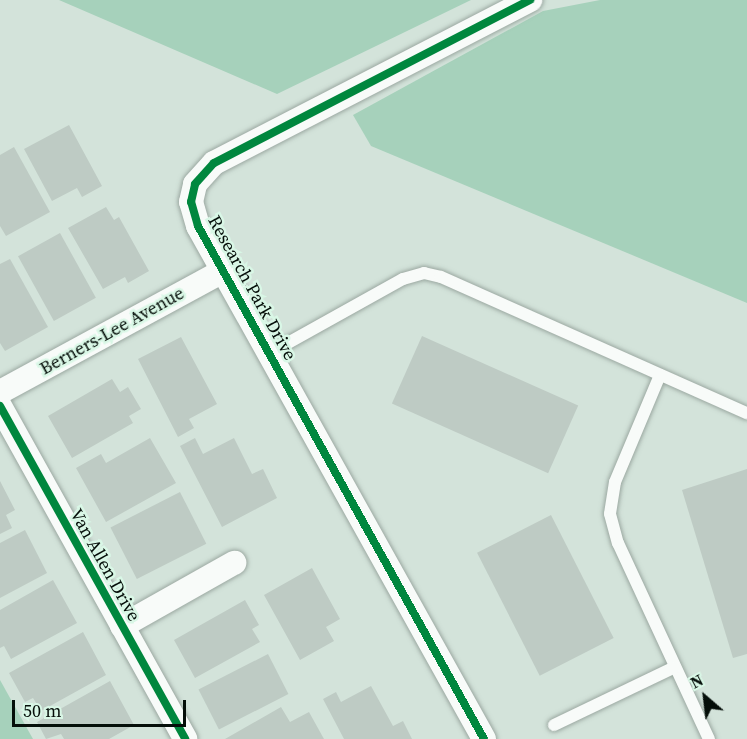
<!DOCTYPE html>
<style>
body{margin:0}
#map{position:relative;width:747px;height:739px;overflow:hidden;background:#d3e3da;font-family:"Source Serif 4",serif}
div>[style]{position:absolute}
.green>*{inset:0;background:#a6d1bb}
.building>*{inset:0;background:#becbc4;transform-origin:0 0}
.roads{filter:drop-shadow(0 0 2px #9ba8a1) drop-shadow(0 0 2px #9ba8a1)}
.lane>*{height:12px;margin:-6px;padding:0 6px;transform-origin:6px;border-radius:6px;background:#f8fbf9}
.street>*{height:24px;margin:-12px;padding:0 12px;transform-origin:12px;border-radius:12px;background:#f8fbf9}
.cycleway>*{height:8px;margin:-4px;padding:0 4px;transform-origin:4px;border-radius:4px;background:#00873e}
span{translate:-50% -50%;white-space:nowrap;text-align:center;line-height:1.15;-webkit-text-stroke:5px #d9f7e6;paint-order:stroke}
.street-label{font-size:18px;color:#050e09}
.north{position:absolute;left:675px;top:667px;width:60px;height:60px;-webkit-text-stroke:4px #d9f7e6;paint-order:stroke;rotate:332deg;font-size:16px;font-weight:700;line-height:24px;text-align:center;color:#050e09}
.north::after{content:'';display:block;margin:auto;width:21px;height:27px;background:#050e09;clip-path:polygon(50% 0,100% 100%,50% 72%,0 100%)}
.scale{position:absolute;left:12px;top:700px;width:174px;height:27px;box-sizing:border-box;border:3px solid #050e09;border-top:0;padding-left:8px;font-size:18px;line-height:21px;white-space:nowrap;color:#050e09;-webkit-text-stroke:4px #d9f7e6;paint-order:stroke}
</style>
<div id="map">
<div class="green">
<div style="clip-path:polygon(59px 0,471px 0,277px 94px)"></div>
<div style="clip-path:polygon(600px 0,747px 0,747px 303px,371px 146px,353px 115px,543px 11px)"></div>
<div style="clip-path:polygon(0 680px,33px 739px,0 739px)"></div>
</div>
<div class="building">
<div style="clip-path:polygon(69px 125px,102px 186px,82px 197px,77px 188px,52px 201px,24px 149px)"></div>
<div style="clip-path:polygon(14px 147px,50px 212px,6px 236px,0 226px,0 155px)"></div>
<div style="clip-path:polygon(106px 207px,114px 220px,119px 217px,149px 271px,128px 283px,125px 277px,103px 289px,68px 228px)"></div>
<div style="left:60px;top:233px;width:74px;height:48px;rotate:61deg"></div>
<div style="clip-path:polygon(10px 259px,48px 327px,5px 351px,0 343px,0 264px)"></div>
<div style="left:422px;top:336px;width:171px;height:74px;rotate:24deg"></div>
<div style="clip-path:polygon(181px 337px,217px 404px,189px 419px,194px 428px,178px 437px,138px 359px)"></div>
<div style="clip-path:polygon(112px 379px,120px 392px,128px 387px,141px 409px,129px 416px,133px 423px,72px 458px,48px 416px)"></div>
<div style="clip-path:polygon(150px 438px,176px 483px,106px 522px,76px 468px,101px 454px,106px 463px)"></div>
<div style="clip-path:polygon(195px 438px,203px 454px,234px 438px,252px 474px,263px 469px,277px 498px,222px 527px,180px 446px)"></div>
<div style="clip-path:polygon(747px 469px,747px 654px,733px 658px,682px 490px)"></div>
<div style="clip-path:polygon(0 481px,15px 510px,6px 515px,12px 528px,0 534px)"></div>
<div style="left:180px;top:492px;width:58px;height:78px;rotate:63deg"></div>
<div style="left:551px;top:515px;width:138px;height:83px;rotate:63deg"></div>
<div style="clip-path:polygon(25px 530px,47px 573px,0 598px,0 543px)"></div>
<div style="clip-path:polygon(312px 568px,340px 619px,326px 627px,334px 641px,300px 660px,264px 595px)"></div>
<div style="clip-path:polygon(53px 580px,77px 623px,11px 659px,4px 646px,0 648px,0 610px)"></div>
<div style="clip-path:polygon(245px 600px,259px 625px,252px 629px,260px 642px,195px 678px,174px 640px)"></div>
<div style="clip-path:polygon(83px 632px,106px 675px,41px 711px,33px 698px,25px 702px,9px 673px)"></div>
<div style="left:268px;top:654px;width:45px;height:78px;rotate:63deg"></div>
<div style="clip-path:polygon(110px 681px,134px 725px,109px 739px,64px 739px,61px 734px,46px 739px,37px 722px)"></div>
<div style="clip-path:polygon(371px 686px,393px 726px,403px 721px,412px 739px,344px 739px,323px 699px,336px 692px,341px 702px)"></div>
<div style="clip-path:polygon(281px 707px,290px 722px,309px 712px,324px 739px,225px 739px)"></div>
</div>
<div class="roads">
<div class="lane">
<div style="left:270px;top:353px;width:152px;rotate:-29.1deg"></div>
<div style="left:403px;top:279px;width:22px;rotate:-16deg"></div>
<div style="left:424px;top:273px;width:17px;rotate:13deg"></div>
<div style="left:441px;top:277px;width:335px;rotate:24deg"></div>
<div style="left:660px;top:375px;width:116px;rotate:112.8deg"></div>
<div style="left:615px;top:482px;width:32px;rotate:99deg"></div>
<div style="left:610px;top:514px;width:30px;rotate:75deg"></div>
<div style="left:618px;top:543px;width:216px;rotate:65.1deg"></div>
<div style="left:554px;top:725px;width:134px;rotate:-25.6deg"></div>
</div>
<div class="street">
<div style="left:0;top:392px;width:256px;rotate:-28.5deg"></div>
<div style="left:0;top:406px;width:381px;rotate:60.9deg"></div>
<div style="left:122px;top:626px;width:129px;rotate:-29.4deg"></div>
<div style="left:484px;top:739px;width:587px;rotate:-119.14deg"></div>
<div style="left:198px;top:226px;width:25px;rotate:-106deg"></div>
<div style="left:191px;top:202px;width:18px;rotate:-77deg"></div>
<div style="left:195px;top:184px;width:28px;rotate:-48deg"></div>
<div style="left:214px;top:163px;width:356px;rotate:-27.3deg"></div>
</div>
</div>
<div class="cycleway">
<div style="left:0;top:406px;width:381px;rotate:60.9deg"></div>
<div style="left:484px;top:739px;width:587px;rotate:-119.14deg"></div>
<div style="left:198px;top:226px;width:25px;rotate:-106deg"></div>
<div style="left:191px;top:202px;width:18px;rotate:-77deg"></div>
<div style="left:195px;top:184px;width:28px;rotate:-48deg"></div>
<div style="left:214px;top:163px;width:356px;rotate:-27.3deg"></div>
</div>
<div class="street-label">
<span style="left:252px;top:288px;rotate:61deg">Research Park Drive</span>
<span style="left:112px;top:331px;rotate:-29deg">Berners-Lee Avenue</span>
<span style="left:105px;top:565px;rotate:61deg">Van Allen Drive</span>
</div>
<div class="north">N</div>
<div class="scale">50 m</div>
</div>
